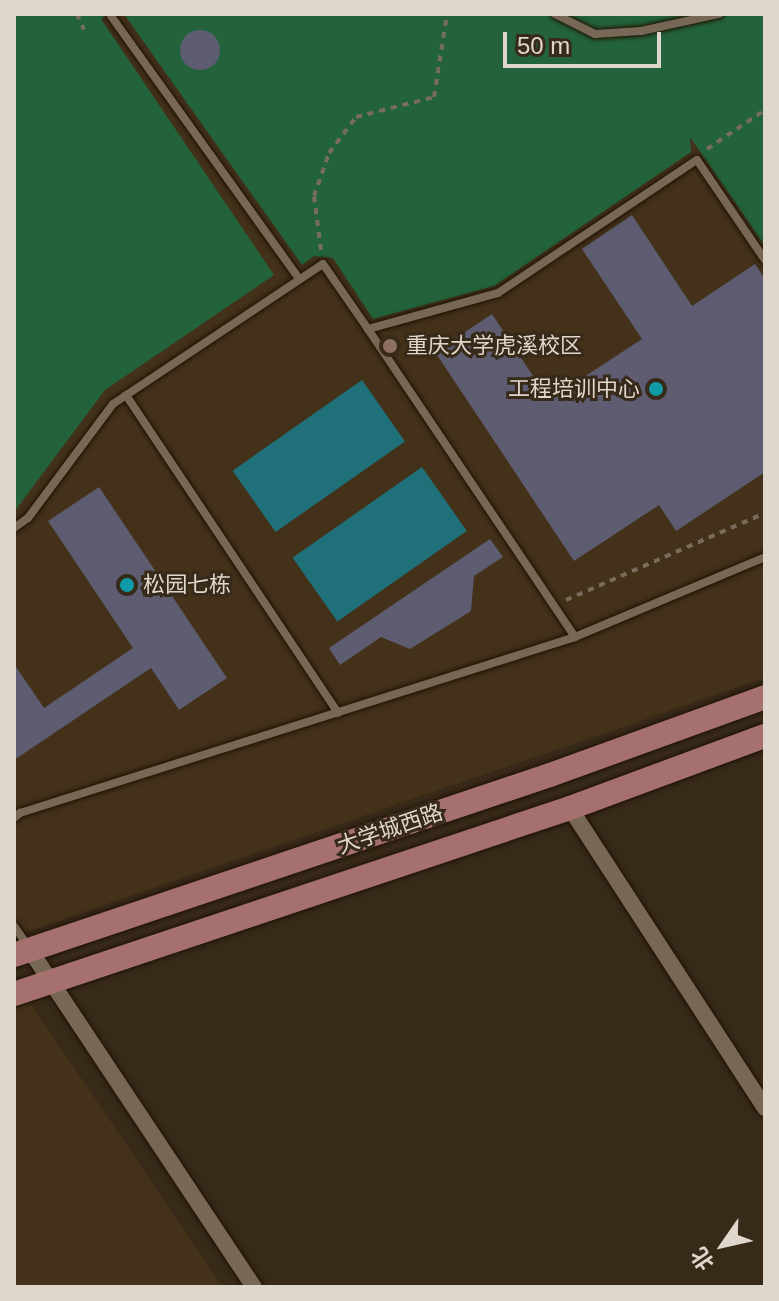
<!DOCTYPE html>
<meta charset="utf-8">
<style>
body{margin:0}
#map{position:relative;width:779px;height:1301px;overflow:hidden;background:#382a19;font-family:Helvetica,"Noto Sans SC",sans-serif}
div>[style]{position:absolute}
.built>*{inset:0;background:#43311a}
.green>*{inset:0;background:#23633b}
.water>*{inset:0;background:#207079;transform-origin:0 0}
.building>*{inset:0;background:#5d5c71}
.round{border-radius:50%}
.path>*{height:4px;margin-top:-2px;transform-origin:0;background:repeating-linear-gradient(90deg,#786c5d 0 6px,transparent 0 12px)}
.roads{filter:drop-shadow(0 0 2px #1f1203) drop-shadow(0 0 2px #1f1203)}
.lane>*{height:8px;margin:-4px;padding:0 4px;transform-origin:4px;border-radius:4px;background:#776855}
.street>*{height:16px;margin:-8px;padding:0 8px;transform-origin:8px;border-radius:8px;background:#776855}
.primary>*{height:24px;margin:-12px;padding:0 12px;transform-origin:12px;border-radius:12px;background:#a5706e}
.dots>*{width:22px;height:22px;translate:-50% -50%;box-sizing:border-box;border:4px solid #382a19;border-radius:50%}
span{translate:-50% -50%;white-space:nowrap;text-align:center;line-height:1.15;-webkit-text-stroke:6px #382a19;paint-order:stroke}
.poi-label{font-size:22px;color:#dfd6cc}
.left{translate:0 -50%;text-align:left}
.right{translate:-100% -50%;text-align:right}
.street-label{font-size:22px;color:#dfd6cc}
.frame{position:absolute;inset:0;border:16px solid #dfd6cc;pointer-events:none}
.north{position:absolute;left:683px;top:1205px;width:80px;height:80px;-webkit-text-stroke:6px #382a19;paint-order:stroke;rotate:236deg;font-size:22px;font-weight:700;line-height:32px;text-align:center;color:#dfd6cc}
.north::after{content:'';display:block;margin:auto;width:28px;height:36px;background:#dfd6cc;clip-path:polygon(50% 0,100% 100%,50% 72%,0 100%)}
.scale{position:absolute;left:503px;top:32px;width:158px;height:36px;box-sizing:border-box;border:4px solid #dfd6cc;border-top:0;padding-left:10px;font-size:24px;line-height:28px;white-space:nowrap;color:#dfd6cc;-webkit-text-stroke:6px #382a19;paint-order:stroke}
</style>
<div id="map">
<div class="built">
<div style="clip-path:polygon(14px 14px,765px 14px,765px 678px,14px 936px)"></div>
<div style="clip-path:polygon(14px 979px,223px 1287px,14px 1287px)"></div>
</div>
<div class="green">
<div style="clip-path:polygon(14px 14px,108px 14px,101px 19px,274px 275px,105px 390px,14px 512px)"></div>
<div style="clip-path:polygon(124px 14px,765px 14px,765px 246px,690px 137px,691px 152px,494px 286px,373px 319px,333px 258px,314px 256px,302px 265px)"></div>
</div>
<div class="water">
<div style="left:362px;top:380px;width:75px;height:158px;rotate:55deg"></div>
<div style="left:422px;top:467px;width:78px;height:158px;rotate:55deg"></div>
</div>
<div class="building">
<div class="round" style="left:180px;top:30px;width:40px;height:40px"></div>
<div style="clip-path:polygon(632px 215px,692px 306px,755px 264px,765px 279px,765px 472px,676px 531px,659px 505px,574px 561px,435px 352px,492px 314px,549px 400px,642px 339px,582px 249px)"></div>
<div style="clip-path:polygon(99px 487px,227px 678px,179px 710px,151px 668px,14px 760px,14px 664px,44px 708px,133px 648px,48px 521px)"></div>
<div style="clip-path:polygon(490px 539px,503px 557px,474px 576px,471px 611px,410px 649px,381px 637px,340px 665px,329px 648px)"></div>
</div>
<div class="path">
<div style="left:77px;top:14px;width:17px;rotate:66deg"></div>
<div style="left:707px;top:149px;width:70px;rotate:-33.9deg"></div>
<div style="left:321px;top:250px;width:54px;rotate:-97.4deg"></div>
<div style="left:314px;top:196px;width:46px;rotate:-70.8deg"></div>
<div style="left:329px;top:153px;width:45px;rotate:-53.1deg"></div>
<div style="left:356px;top:117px;width:81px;rotate:-14.4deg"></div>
<div style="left:434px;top:97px;width:84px;rotate:-81.1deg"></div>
<div style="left:566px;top:600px;width:217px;rotate:-23.6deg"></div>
</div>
<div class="roads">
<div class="lane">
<div style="left:555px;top:14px;width:45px;rotate:26.6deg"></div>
<div style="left:595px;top:34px;width:46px;rotate:-3.7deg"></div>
<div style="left:641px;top:31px;width:80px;rotate:-12.3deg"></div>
<div style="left:111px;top:16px;width:323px;rotate:54.4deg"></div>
<div style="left:368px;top:329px;width:371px;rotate:56.1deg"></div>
<div style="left:126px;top:395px;width:382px;rotate:56.3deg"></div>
<div style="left:14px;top:528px;width:17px;rotate:-36deg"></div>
<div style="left:28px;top:518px;width:142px;rotate:-53.3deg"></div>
<div style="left:113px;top:404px;width:252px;rotate:-33.7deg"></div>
<div style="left:323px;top:264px;width:79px;rotate:55.3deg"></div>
<div style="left:368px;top:329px;width:135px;rotate:-15.5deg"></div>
<div style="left:498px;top:293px;width:239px;rotate:-33.8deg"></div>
<div style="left:697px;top:160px;width:121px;rotate:55.8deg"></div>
<div style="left:14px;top:818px;width:8px;rotate:-40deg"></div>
<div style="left:20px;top:813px;width:582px;rotate:-17.59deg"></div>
<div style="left:575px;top:637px;width:206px;rotate:-22.8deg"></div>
<div style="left:14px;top:926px;width:24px;rotate:55deg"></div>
</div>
<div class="street">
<div style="left:570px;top:808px;width:358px;rotate:57deg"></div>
<div style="left:30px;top:950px;width:405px;rotate:56.4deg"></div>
</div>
<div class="primary">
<div style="left:14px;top:955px;width:565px;rotate:-18.56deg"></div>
<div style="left:550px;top:775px;width:229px;rotate:-19.9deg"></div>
<div style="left:14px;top:994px;width:586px;rotate:-18.5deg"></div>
<div style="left:570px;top:808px;width:208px;rotate:-20.3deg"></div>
</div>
</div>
<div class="dots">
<div style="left:390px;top:346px;background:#8d6e63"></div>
<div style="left:656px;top:389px;background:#0f9aa8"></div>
<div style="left:127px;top:585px;background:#0f9aa8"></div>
</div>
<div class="poi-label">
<span class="left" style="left:406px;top:346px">重庆大学虎溪校区</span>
<span class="right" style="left:640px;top:389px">工程培训中心</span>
<span class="left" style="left:143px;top:585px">松园七栋</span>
</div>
<div class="street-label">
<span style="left:390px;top:829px;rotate:-19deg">大学城西路</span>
</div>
<div class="frame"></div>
<div class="north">北</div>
<div class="scale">50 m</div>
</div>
